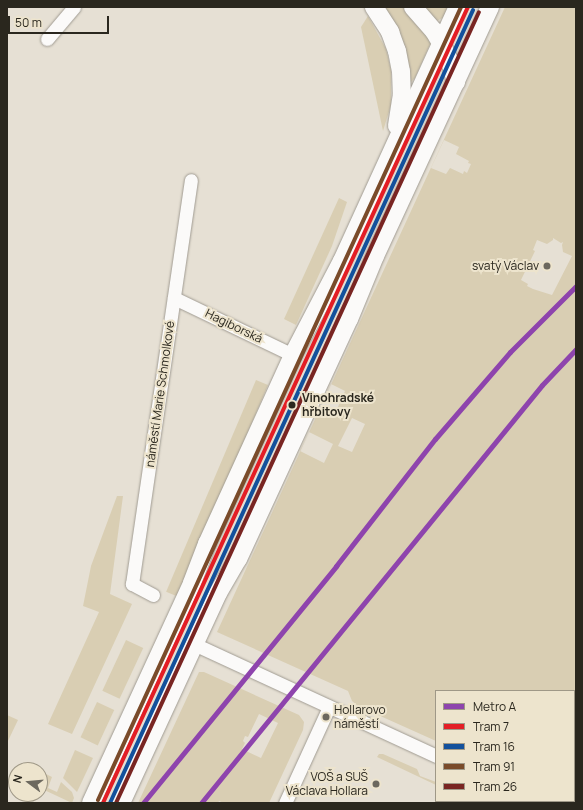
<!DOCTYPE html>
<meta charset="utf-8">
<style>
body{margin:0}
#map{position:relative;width:583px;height:810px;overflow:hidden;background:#e6e0d4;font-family:Manrope,sans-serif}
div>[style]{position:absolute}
.green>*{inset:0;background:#d9ceb3;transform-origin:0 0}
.roads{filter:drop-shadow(0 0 1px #a09b92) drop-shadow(0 0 1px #a09b92)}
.street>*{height:13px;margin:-6.5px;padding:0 6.5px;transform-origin:6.5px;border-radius:6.5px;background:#fbfaf9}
.secondary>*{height:18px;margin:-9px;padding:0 9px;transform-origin:9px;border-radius:9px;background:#fbfaf9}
.tram-1>*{height:4px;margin:-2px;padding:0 2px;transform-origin:2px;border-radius:2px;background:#e31e25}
.tram-2>*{height:4px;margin:-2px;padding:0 2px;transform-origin:2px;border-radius:2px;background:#13519c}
.tram-3>*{height:4px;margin:-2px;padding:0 2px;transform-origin:2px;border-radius:2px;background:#7a4b2a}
.tram-4>*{height:4px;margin:-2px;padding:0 2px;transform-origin:2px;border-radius:2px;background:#792522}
.metro-1>*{height:5px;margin:-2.5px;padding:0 2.5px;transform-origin:2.5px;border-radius:2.5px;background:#8e44ad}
.dots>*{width:11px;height:11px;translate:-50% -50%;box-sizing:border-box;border:2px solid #ede4cd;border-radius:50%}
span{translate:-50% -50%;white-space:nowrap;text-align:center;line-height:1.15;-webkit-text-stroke:4px #ede4cd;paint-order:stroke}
.poi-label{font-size:12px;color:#2a271e}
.right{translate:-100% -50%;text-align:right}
.left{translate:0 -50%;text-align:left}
.street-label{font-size:12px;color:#2a271e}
.stop-label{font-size:12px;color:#2a271e;font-weight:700}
.frame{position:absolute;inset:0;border:8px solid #2a271e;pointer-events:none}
.legend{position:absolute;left:435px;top:690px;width:140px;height:112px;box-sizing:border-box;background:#ede4cd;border:1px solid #9f9887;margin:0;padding:5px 7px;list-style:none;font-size:12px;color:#2a271e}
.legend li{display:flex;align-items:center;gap:8px;height:20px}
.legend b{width:20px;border:1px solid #9f9887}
.north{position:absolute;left:8px;top:762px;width:40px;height:40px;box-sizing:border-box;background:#ede4cd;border:1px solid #9f9887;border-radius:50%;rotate:286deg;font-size:11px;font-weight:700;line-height:16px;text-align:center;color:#2a271e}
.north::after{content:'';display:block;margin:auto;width:14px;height:18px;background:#6c685e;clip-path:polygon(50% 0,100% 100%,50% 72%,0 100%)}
.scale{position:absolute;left:8px;top:16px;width:101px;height:18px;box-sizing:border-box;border:2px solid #2a271e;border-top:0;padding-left:5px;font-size:12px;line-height:14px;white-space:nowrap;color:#2a271e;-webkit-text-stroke:3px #ede4cd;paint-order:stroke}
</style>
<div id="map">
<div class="green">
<div style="clip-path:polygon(379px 7px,406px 7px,431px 42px,415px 78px,411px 82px,409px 82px)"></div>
<div style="clip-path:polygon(423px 7px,448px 7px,444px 17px,437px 21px)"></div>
<div style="clip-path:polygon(evenodd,505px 7px,576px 7px,576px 786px,574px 785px,574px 691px,436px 691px,436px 741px,358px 706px,352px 701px,348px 691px,217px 632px,505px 7px,444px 140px,459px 147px,456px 154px,469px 161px,468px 163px,471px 164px,467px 173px,464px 171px,463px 174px,450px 168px,446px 174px,431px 168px,444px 140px,505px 7px,553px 238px,561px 243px,563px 242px,562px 245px,563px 252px,572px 256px,552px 295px,533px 289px,527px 286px,528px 284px,521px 280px,535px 251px,533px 250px,537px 240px,547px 244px,553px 240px,553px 238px,505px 7px,331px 384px,345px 391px,333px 418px,318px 412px,331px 384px,505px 7px,352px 418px,365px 424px,352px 452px,338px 446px,352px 418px,505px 7px,309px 432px,333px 444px,324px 463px,300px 451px,309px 432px)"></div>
<div style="clip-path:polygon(368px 16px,386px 49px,391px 70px,391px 105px,383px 131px,361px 27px)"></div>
<div style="clip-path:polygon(339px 198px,347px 202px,332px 246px,296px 325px,284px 319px)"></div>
<div style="left:256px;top:380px;width:13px;height:230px;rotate:23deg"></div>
<div style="clip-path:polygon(117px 496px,123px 496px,110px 594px,132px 604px,72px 734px,48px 724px,99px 612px,83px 606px,91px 566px)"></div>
<div style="left:126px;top:640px;width:19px;height:56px;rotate:25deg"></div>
<div style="clip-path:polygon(evenodd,199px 672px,204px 672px,299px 715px,304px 722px,303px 730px,269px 803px,224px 803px,219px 801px,218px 803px,138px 803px,199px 672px,259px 714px,278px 723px,261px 758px,242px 749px,245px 743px,243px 741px,245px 736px,248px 737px,259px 714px)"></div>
<div style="left:97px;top:702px;width:19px;height:39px;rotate:25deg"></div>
<div style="clip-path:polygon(7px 715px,18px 720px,7px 743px)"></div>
<div style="clip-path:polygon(75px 750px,93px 758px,77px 792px,63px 778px)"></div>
<div style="clip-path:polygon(379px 754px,383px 754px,417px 769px,420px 776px,436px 782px,436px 785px,377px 757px)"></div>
<div style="clip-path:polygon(40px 771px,52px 777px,48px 788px,57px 792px,61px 782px,72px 792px,74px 798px,72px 803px,40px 788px)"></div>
</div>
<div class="roads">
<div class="street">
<div style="left:47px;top:39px;width:42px;rotate:-49.8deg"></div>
<div style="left:174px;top:298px;width:132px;rotate:25.6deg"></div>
<div style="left:153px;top:595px;width:24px;rotate:-152deg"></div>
<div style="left:132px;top:584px;width:408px;rotate:-81.7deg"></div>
<div style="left:194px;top:644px;width:267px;rotate:24.8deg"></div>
<div style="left:285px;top:803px;width:106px;rotate:-65.4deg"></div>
<div style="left:504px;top:803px;width:2px;rotate:-63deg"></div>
</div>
<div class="secondary">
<div style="left:374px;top:7px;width:30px;rotate:57deg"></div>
<div style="left:390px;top:32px;width:20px;rotate:70deg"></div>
<div style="left:397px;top:51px;width:20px;rotate:79deg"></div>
<div style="left:401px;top:71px;width:23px;rotate:88deg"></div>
<div style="left:402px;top:94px;width:32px;rotate:99deg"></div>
<div style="left:413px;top:7px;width:32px;rotate:49deg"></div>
<div style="left:434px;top:31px;width:14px;rotate:60deg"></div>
<div style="left:441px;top:43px;width:21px;rotate:65deg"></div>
<div style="left:450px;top:62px;width:21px;rotate:73deg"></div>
<div style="left:91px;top:803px;width:242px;rotate:-65.3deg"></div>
<div style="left:192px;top:583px;width:42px;rotate:-69deg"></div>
<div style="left:207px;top:544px;width:208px;rotate:-65.5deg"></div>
<div style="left:293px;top:355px;width:106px;rotate:-62.5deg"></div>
<div style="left:342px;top:261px;width:279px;rotate:-65.5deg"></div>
<div style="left:121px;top:803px;width:231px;rotate:-65.2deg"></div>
<div style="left:218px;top:593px;width:39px;rotate:-60deg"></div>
<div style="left:238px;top:559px;width:264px;rotate:-65.2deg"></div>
<div style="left:349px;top:319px;width:68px;rotate:-67.6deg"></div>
<div style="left:375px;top:256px;width:274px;rotate:-65.2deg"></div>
</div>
</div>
<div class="tram-1">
<div style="left:103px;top:803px;width:876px;rotate:-65.37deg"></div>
</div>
<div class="tram-2">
<div style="left:110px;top:803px;width:872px;rotate:-65.4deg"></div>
</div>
<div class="tram-3">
<div style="left:98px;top:800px;width:872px;rotate:-65.4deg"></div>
</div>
<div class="tram-4">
<div style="left:116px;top:803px;width:870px;rotate:-65.35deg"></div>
</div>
<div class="metro-1">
<div style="left:143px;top:803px;width:306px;rotate:-50.8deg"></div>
<div style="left:336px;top:566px;width:161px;rotate:-52.1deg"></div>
<div style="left:435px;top:439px;width:115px;rotate:-49.2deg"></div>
<div style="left:510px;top:352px;width:93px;rotate:-45deg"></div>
<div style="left:201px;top:803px;width:539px;rotate:-50.79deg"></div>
<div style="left:542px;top:385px;width:50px;rotate:-46.6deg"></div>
</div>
<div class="dots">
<div style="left:547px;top:266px;background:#6c685e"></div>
<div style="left:292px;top:405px;background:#2a271e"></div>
<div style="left:326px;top:717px;background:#6c685e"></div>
<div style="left:376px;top:784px;background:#6c685e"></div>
</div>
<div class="poi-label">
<span class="right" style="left:539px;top:266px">svatý Václav</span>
<span class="left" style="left:334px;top:717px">Hollarovo<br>náměstí</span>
<span class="right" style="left:368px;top:784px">VOŠ a SUŠ<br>Václava Hollara</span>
</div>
<div class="street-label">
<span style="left:234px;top:326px;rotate:26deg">Hagiborská</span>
<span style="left:160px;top:394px;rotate:-82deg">náměstí Marie Schmolkové</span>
</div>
<div class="stop-label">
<span class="left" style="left:302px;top:405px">Vinohradské<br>hřbitovy</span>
</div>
<div class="frame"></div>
<ul class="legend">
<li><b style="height:5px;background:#8e44ad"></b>Metro A</li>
<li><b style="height:5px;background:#e31e25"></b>Tram 7</li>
<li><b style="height:5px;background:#13519c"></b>Tram 16</li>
<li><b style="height:5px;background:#7a4b2a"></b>Tram 91</li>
<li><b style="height:5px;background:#792522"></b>Tram 26</li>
</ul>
<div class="north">N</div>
<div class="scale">50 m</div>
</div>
